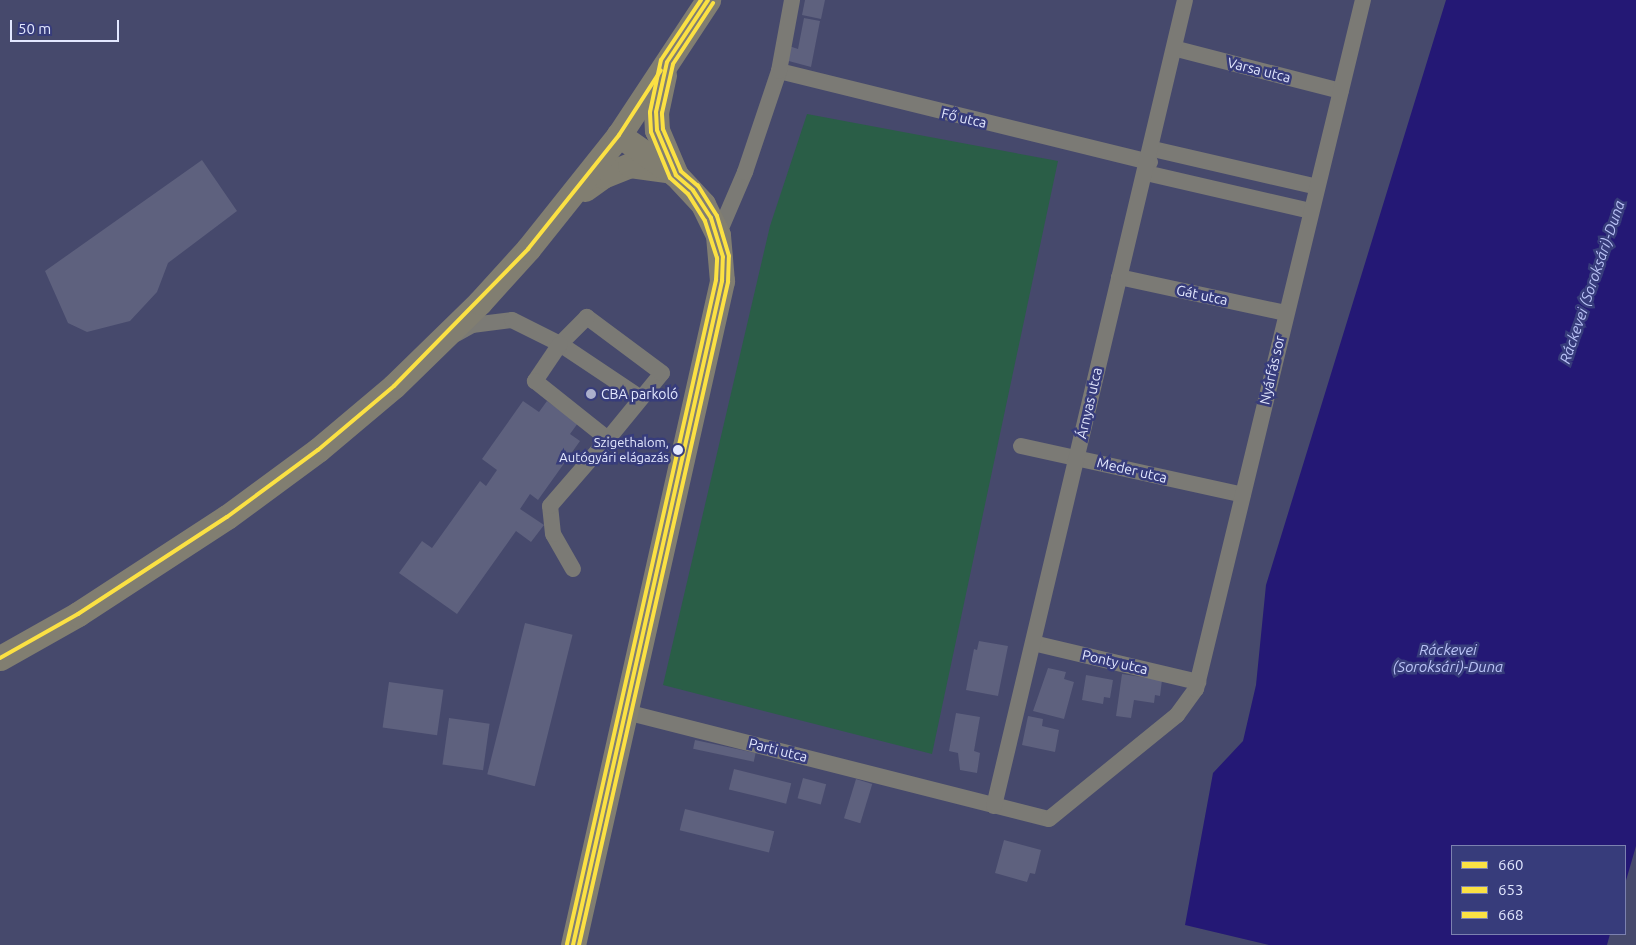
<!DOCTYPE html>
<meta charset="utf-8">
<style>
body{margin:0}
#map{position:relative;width:1636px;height:945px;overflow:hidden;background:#46496c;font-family:Ubuntu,sans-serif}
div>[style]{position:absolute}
.green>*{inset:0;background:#2a5e47}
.water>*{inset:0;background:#241875}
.building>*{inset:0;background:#5e617e;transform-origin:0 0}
.minor>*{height:16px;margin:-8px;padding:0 8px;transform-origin:8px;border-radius:8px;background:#7b7a75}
.primary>*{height:25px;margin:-12.5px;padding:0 12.5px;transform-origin:12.5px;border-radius:12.5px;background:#817e71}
.bus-1>*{height:4px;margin:-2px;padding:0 2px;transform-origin:2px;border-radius:2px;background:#fbe143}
.bus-2>*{height:4px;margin:-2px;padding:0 2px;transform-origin:2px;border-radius:2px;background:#fbe143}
.bus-3>*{height:4px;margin:-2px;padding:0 2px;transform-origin:2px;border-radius:2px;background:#fbe143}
.dots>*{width:14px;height:14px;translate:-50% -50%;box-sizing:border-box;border:2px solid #373c7b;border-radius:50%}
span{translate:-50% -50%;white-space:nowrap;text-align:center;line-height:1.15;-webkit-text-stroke:5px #373c7b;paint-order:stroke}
.bus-label{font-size:13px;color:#e3e8ff}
.right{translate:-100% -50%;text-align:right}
.street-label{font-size:14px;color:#e3e8ff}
.poi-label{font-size:14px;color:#e3e8ff}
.left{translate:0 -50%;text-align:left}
.water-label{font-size:15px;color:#bac3f7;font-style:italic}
.legend{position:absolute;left:1451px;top:845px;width:175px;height:90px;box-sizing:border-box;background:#373c7b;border:1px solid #7c81b0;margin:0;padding:6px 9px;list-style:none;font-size:15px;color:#e3e8ff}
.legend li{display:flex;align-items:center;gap:10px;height:25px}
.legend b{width:25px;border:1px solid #7c81b0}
.scale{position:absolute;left:10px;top:20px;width:109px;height:22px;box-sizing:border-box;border:2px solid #e3e8ff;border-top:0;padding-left:6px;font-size:15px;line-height:18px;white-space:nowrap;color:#e3e8ff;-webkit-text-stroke:4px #373c7b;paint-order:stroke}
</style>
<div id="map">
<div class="green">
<div style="clip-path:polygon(807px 114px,1058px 161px,932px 754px,663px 685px,770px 226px)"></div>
</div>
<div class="water">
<div style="clip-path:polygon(1446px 0,1636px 0,1636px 846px,1625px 884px,1625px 846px,1452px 846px,1452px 934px,1610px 934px,1607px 945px,1269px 945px,1185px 925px,1213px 773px,1243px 741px,1256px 685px,1266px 585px)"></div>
</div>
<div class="building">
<div style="clip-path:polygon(805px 0,825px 0,821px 19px,802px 15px)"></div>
<div style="clip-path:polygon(804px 18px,820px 21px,811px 67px,785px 60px,789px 46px,798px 49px)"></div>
<div style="clip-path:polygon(202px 160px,237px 211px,168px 263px,157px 292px,130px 321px,87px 332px,68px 323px,45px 271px)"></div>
<div style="clip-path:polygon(523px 401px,539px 412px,547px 401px,578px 423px,570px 434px,580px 441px,538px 500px,530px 494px,520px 509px,544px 525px,531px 542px,516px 531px,457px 614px,399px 573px,422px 541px,432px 548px,480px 481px,486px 486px,497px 470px,482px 459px)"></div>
<div style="left:525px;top:623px;width:49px;height:156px;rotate:14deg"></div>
<div style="clip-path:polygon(979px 641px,1008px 646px,998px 696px,966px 690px,974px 649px,977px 650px)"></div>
<div style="clip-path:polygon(1048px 668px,1066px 672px,1064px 679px,1074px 682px,1064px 719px,1033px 711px)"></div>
<div style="clip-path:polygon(1122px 674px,1162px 680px,1160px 696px,1155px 695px,1154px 703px,1134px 700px,1131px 718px,1116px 716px)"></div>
<div style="clip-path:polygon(1086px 675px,1113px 680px,1110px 698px,1104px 697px,1103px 704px,1082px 700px)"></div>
<div style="left:389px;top:682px;width:55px;height:46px;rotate:8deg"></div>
<div style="clip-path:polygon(956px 713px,980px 717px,974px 751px,980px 753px,977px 773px,960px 770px,958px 753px,949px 751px)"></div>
<div style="clip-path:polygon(1028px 716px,1043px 719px,1042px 726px,1059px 730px,1055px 752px,1022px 745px)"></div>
<div style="left:449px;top:718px;width:41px;height:47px;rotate:8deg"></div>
<div style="left:695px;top:740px;width:62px;height:9px;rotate:12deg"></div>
<div style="left:734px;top:769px;width:59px;height:21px;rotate:14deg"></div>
<div style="left:803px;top:778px;width:24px;height:21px;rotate:15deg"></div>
<div style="left:856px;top:779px;width:17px;height:41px;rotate:17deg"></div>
<div style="left:685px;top:809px;width:92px;height:22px;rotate:14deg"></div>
<div style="clip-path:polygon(1004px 840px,1041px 850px,1035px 874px,1030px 873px,1027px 882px,995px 873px)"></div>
</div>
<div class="minor">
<div style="left:1177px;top:49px;width:169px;rotate:14.4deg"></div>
<div style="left:779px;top:71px;width:382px;rotate:13.8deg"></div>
<div style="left:1153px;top:149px;width:168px;rotate:13deg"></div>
<div style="left:1146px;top:173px;width:169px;rotate:13deg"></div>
<div style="left:718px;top:235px;width:69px;rotate:-66.8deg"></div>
<div style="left:745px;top:172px;width:107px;rotate:-71.4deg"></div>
<div style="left:779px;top:71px;width:72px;rotate:-79.6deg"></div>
<div style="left:1119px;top:277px;width:170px;rotate:12.2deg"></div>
<div style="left:456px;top:334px;width:18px;rotate:-29deg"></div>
<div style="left:472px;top:325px;width:40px;rotate:-7.1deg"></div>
<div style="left:512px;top:320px;width:54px;rotate:26.6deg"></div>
<div style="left:560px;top:344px;width:97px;rotate:33.7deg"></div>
<div style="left:1021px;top:446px;width:227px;rotate:12.4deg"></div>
<div style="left:573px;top:569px;width:40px;rotate:-119.7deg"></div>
<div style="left:553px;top:534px;width:28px;rotate:-96deg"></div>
<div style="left:550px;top:506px;width:89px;rotate:-49.1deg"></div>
<div style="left:608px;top:439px;width:85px;rotate:-50.7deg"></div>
<div style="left:662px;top:373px;width:94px;rotate:-143.3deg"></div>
<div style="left:587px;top:317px;width:38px;rotate:135deg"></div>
<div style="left:560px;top:344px;width:45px;rotate:124deg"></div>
<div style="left:535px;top:381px;width:93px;rotate:38.5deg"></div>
<div style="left:1033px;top:643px;width:170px;rotate:13.3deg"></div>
<div style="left:622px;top:711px;width:440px;rotate:14.2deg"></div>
<div style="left:1049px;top:819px;width:165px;rotate:-39.1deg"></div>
<div style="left:1177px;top:715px;width:32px;rotate:-54deg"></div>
<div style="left:1196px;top:689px;width:709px;rotate:-76.38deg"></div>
<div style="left:994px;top:806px;width:828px;rotate:-76.67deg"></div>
</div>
<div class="primary">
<div style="left:664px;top:75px;width:38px;rotate:102deg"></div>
<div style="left:656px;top:112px;width:18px;rotate:87deg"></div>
<div style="left:657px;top:130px;width:49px;rotate:67.1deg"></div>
<div style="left:585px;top:189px;width:22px;rotate:-36deg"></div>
<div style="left:603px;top:176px;width:29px;rotate:-22deg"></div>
<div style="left:630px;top:165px;width:35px;rotate:8deg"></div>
<div style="left:0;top:658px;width:90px;rotate:-29.4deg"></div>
<div style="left:78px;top:614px;width:178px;rotate:-33.1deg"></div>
<div style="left:227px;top:517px;width:113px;rotate:-36.4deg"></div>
<div style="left:318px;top:450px;width:99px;rotate:-40.1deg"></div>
<div style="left:394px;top:386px;width:120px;rotate:-44.3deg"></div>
<div style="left:480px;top:302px;width:72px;rotate:-47.8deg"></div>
<div style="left:528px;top:249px;width:146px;rotate:-51.4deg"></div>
<div style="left:619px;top:135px;width:162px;rotate:-56.6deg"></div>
<div style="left:573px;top:945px;width:681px;rotate:-77.35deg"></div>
<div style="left:722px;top:281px;width:46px;rotate:-95deg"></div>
<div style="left:718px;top:235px;width:34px;rotate:-116deg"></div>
<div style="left:703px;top:204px;width:40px;rotate:-133deg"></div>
<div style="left:676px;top:175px;width:70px;rotate:-144.9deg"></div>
</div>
<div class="bus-1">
<div style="left:0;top:658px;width:90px;rotate:-29.4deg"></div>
<div style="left:78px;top:614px;width:178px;rotate:-33.1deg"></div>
<div style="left:227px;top:517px;width:113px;rotate:-36.4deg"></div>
<div style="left:318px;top:450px;width:99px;rotate:-40.1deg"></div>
<div style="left:394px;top:386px;width:192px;rotate:-45.6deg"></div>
<div style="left:528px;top:249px;width:146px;rotate:-51.4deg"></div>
<div style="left:619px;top:135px;width:77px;rotate:-57.1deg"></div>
<div style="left:573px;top:945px;width:681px;rotate:-77.35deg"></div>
<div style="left:722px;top:281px;width:24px;rotate:-88deg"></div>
<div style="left:723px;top:257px;width:41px;rotate:-107.1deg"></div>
<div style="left:711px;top:218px;width:33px;rotate:-123deg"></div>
<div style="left:693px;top:190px;width:23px;rotate:-139deg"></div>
<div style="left:676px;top:175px;width:49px;rotate:-112.9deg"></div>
<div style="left:657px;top:130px;width:18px;rotate:-93deg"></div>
<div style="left:656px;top:112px;width:51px;rotate:-77.6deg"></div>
<div style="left:667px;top:62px;width:74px;rotate:-56.5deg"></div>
</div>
<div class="bus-2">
<div style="left:579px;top:945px;width:680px;rotate:-77.33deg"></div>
<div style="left:728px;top:282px;width:26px;rotate:-88deg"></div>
<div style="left:729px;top:256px;width:42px;rotate:-106.7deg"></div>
<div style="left:717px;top:216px;width:36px;rotate:-122deg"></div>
<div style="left:698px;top:186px;width:23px;rotate:-139deg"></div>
<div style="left:681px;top:171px;width:46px;rotate:-113.2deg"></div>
<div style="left:663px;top:129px;width:16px;rotate:-94deg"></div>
<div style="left:662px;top:113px;width:50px;rotate:-77.3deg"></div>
<div style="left:673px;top:64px;width:73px;rotate:-56.7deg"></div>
</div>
<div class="bus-3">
<div style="left:567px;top:944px;width:681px;rotate:-77.35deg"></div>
<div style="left:716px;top:280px;width:22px;rotate:-87deg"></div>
<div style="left:717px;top:258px;width:39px;rotate:-108deg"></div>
<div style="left:705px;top:221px;width:32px;rotate:-122deg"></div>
<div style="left:688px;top:194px;width:24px;rotate:-138deg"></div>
<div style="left:670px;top:178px;width:50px;rotate:-112.4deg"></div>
<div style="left:651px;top:132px;width:20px;rotate:-93deg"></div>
<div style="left:650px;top:112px;width:53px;rotate:-78.1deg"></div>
<div style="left:661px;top:60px;width:72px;rotate:-56.3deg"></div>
</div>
<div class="dots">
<div style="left:591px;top:394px;background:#acb0cc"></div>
<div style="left:678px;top:450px;background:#e3e8ff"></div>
</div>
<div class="bus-label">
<span class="right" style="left:669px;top:450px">Szigethalom,<br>Autógyári elágazás</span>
</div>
<div class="street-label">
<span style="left:1259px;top:70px;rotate:14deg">Varsa utca</span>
<span style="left:964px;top:118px;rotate:13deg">Fő utca</span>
<span style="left:1202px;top:295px;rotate:12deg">Gát utca</span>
<span style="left:1272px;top:370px;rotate:-77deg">Nyárfás sor</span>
<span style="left:1089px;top:403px;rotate:-77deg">Árnyas utca</span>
<span style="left:1132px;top:470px;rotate:13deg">Meder utca</span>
<span style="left:1115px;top:662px;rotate:13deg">Ponty utca</span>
<span style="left:778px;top:750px;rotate:14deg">Parti utca</span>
</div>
<div class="poi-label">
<span class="left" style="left:601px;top:394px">CBA parkoló</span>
</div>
<div class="water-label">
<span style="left:1592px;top:282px;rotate:-71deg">Ráckevei (Soroksári)-Duna</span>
<span style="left:1448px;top:658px">Ráckevei<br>(Soroksári)-Duna</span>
</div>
<ul class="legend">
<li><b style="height:6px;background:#fbe143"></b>660</li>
<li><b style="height:6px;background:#fbe143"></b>653</li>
<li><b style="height:6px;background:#fbe143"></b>668</li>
</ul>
<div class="scale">50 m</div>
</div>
